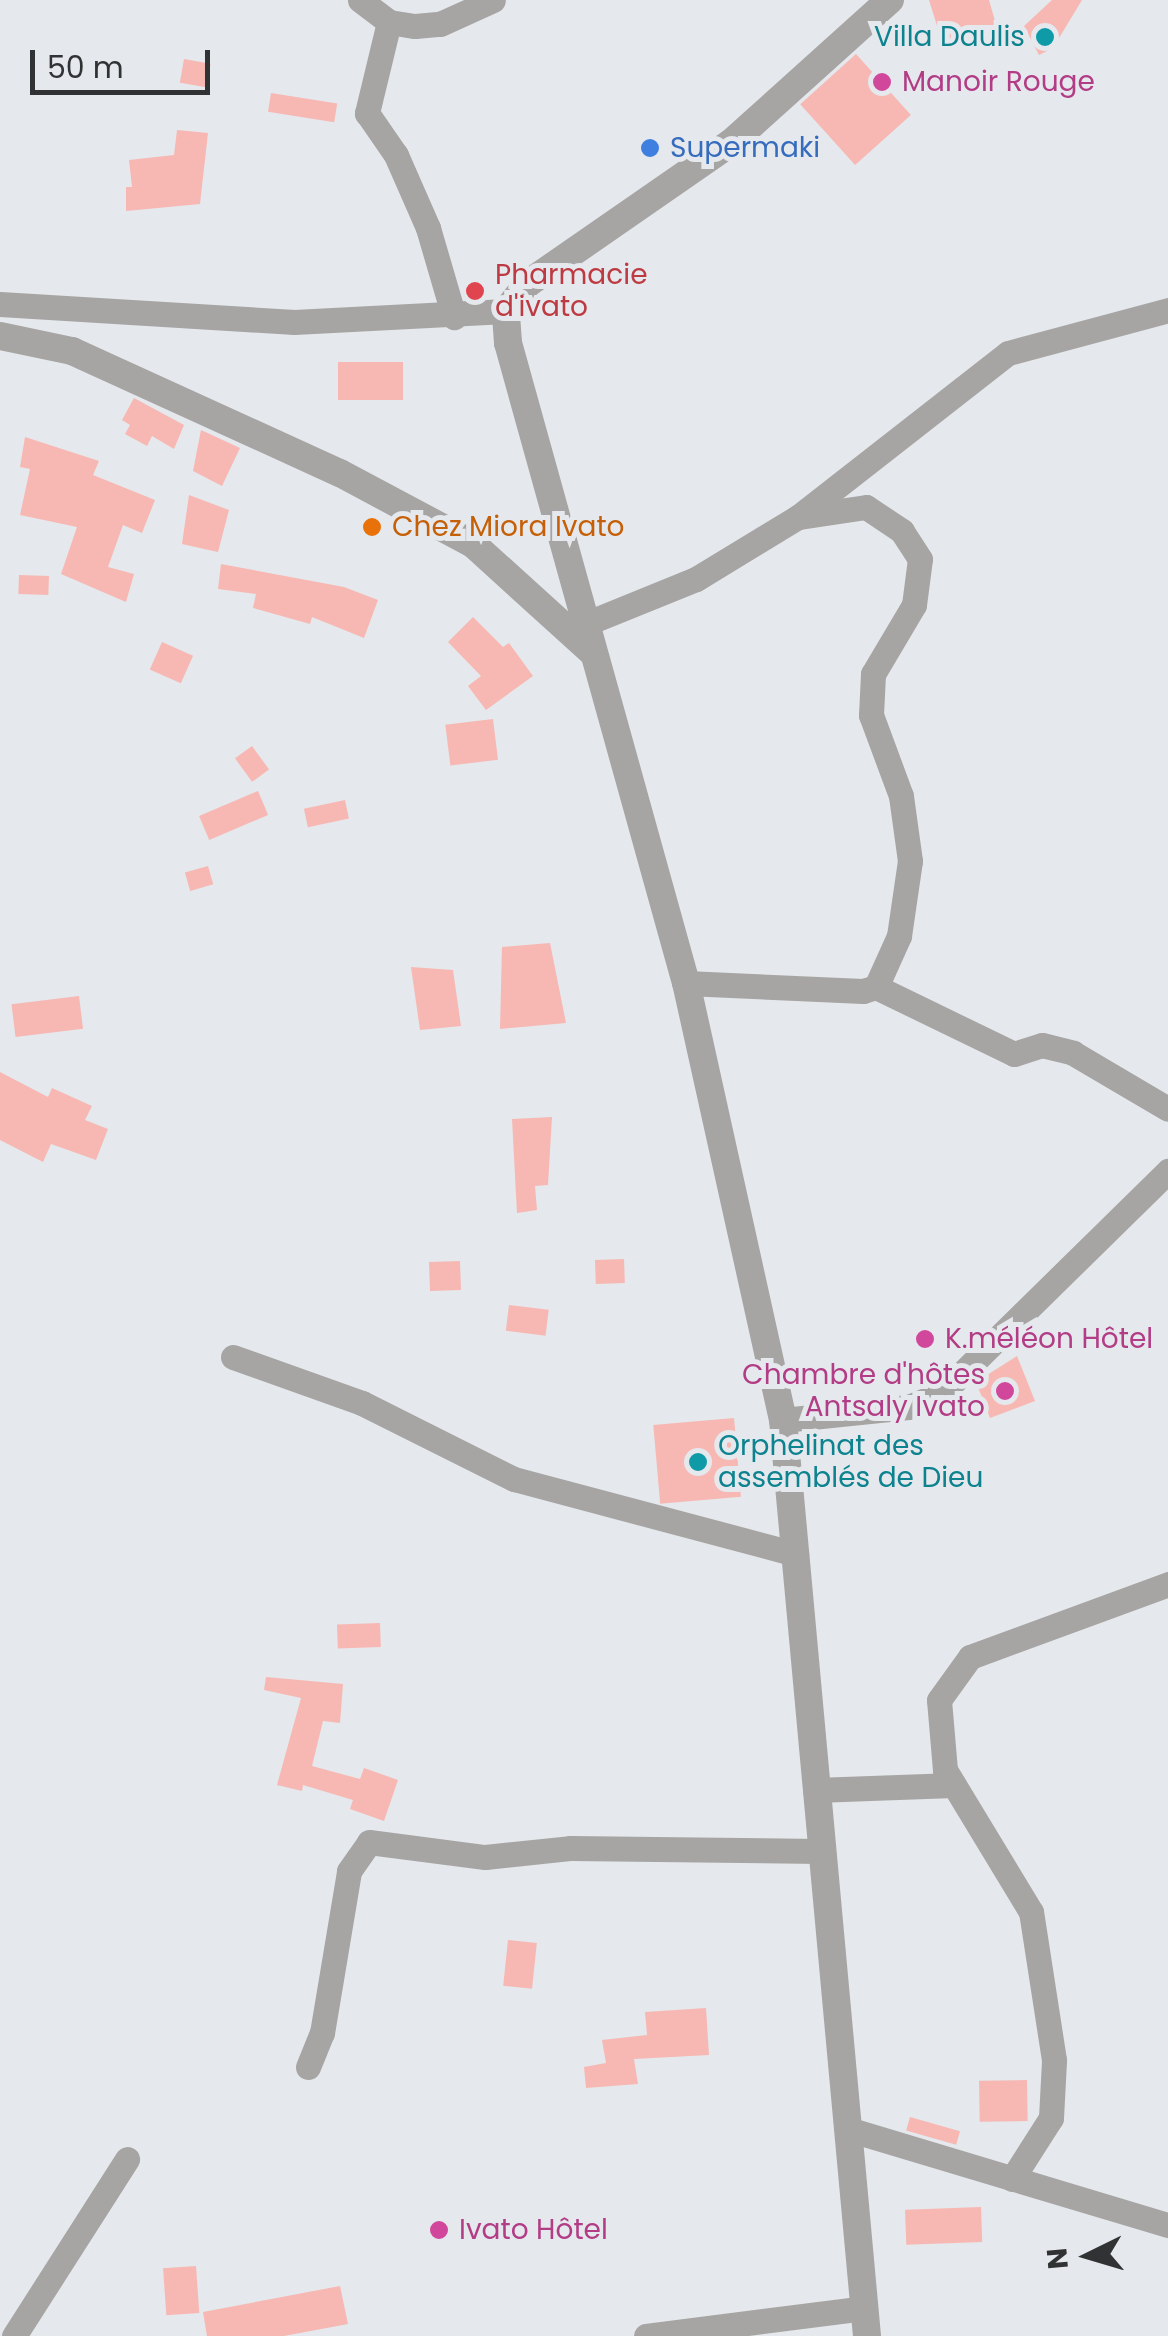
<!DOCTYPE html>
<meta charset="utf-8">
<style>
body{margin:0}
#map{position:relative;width:1168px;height:2336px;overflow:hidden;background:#e5e8ec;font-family:Poppins,sans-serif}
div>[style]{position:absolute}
.building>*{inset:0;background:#f7b8b3;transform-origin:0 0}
.minor>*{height:25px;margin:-12.5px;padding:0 12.5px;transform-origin:12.5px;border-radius:12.5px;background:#a6a5a3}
.tertiary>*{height:28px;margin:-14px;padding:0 14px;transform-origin:14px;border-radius:14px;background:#a6a5a3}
.dots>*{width:28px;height:28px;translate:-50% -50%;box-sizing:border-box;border:5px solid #e5e8ec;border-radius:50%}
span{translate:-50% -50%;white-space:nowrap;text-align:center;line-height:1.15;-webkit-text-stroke:10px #e5e8ec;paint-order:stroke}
.culture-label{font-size:28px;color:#0d838f}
.right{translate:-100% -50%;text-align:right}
.left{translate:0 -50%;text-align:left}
.hotel-label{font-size:28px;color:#b23c85}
.shop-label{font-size:28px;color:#366cbe}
.health-label{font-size:28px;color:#be3a42}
.food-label{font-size:28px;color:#c56008}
.north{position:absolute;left:1038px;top:2206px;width:100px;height:100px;-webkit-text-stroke:8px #e5e8ec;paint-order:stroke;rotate:265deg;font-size:28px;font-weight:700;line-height:40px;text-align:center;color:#313234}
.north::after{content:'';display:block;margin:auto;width:35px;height:45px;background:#313234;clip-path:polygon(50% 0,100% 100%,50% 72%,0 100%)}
.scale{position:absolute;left:30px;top:50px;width:180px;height:45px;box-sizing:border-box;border:5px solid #313234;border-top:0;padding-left:12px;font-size:30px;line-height:35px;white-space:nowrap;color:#313234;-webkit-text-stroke:8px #e5e8ec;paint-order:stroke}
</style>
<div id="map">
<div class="building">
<div style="clip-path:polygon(929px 0,989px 0,999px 35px,945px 51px)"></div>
<div style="clip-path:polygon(1052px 0,1082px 0,1053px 48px,1039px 55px,1024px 26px)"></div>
<div style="left:856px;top:54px;width:82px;height:75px;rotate:48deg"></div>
<div style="left:184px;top:59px;width:27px;height:24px;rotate:10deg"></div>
<div style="left:271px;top:93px;width:67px;height:19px;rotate:9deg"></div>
<div style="clip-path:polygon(177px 130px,208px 133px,200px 204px,126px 211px,126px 187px,132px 187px,129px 160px,174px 155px)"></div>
<div style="left:403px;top:362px;width:38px;height:65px;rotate:90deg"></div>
<div style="clip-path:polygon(134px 398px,184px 425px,174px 449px,152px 436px,147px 446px,125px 434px,130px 425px,122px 420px)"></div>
<div style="clip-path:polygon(201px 430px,240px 448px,222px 486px,193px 471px)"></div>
<div style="clip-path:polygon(25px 437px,99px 461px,93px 475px,155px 500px,142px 533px,123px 525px,108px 567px,134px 574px,126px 602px,61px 574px,77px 527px,20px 515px,30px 469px,20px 467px)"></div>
<div style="clip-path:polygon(189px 495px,229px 510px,218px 552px,182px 544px)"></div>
<div style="clip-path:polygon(221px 564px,344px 587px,378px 600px,364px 638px,312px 617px,310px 624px,253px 608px,256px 594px,218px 589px)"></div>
<div style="left:19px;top:575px;width:30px;height:19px;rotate:2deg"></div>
<div style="clip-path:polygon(473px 617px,503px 647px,509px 643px,533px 676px,486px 710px,468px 686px,481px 676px,448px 642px)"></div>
<div style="left:162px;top:642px;width:34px;height:30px;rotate:24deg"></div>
<div style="left:493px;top:719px;width:41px;height:48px;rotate:83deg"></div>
<div style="left:252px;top:746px;width:29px;height:21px;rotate:54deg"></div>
<div style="left:258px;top:791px;width:26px;height:64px;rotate:67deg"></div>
<div style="left:345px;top:800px;width:19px;height:42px;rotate:78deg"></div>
<div style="left:208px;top:866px;width:19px;height:24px;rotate:74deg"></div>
<div style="clip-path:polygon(550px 943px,566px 1023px,500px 1029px,502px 947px)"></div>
<div style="clip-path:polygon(411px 967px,453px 970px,461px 1026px,420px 1030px)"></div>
<div style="left:79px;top:996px;width:33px;height:68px;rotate:83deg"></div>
<div style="clip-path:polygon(0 1072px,48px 1097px,52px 1088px,92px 1106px,85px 1120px,108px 1129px,96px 1160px,51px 1144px,43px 1162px,0 1140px)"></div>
<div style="clip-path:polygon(552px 1117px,548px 1185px,535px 1186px,537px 1210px,517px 1213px,512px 1119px)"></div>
<div style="left:624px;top:1259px;width:24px;height:29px;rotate:88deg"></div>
<div style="left:460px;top:1261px;width:29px;height:31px;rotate:88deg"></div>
<div style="left:509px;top:1305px;width:40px;height:26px;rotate:7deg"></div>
<div style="clip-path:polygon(1017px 1356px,1035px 1401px,990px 1418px,976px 1382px)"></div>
<div style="left:734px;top:1418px;width:79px;height:81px;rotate:85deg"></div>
<div style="left:380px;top:1623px;width:24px;height:43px;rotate:88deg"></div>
<div style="clip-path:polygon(266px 1677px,343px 1684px,340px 1723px,323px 1721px,312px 1766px,360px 1779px,364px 1768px,398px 1780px,384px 1821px,350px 1809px,353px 1800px,303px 1785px,302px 1791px,277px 1785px,301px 1698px,264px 1690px)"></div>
<div style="left:508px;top:1940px;width:29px;height:46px;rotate:6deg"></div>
<div style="clip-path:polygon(706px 2008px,709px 2055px,634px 2059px,638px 2084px,586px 2088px,584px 2067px,606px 2063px,602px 2040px,647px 2035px,645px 2012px)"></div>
<div style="left:1027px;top:2080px;width:41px;height:48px;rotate:89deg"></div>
<div style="left:910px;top:2117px;width:52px;height:14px;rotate:16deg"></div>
<div style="left:981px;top:2207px;width:35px;height:76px;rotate:88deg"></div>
<div style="left:196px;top:2266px;width:47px;height:33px;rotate:86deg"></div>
<div style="clip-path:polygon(340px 2286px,348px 2324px,284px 2336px,207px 2336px,203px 2312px)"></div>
</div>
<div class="minor">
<div style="left:360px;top:0;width:36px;rotate:37deg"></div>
<div style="left:389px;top:22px;width:26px;rotate:9deg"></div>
<div style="left:415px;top:26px;width:25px;rotate:-5deg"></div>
<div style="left:440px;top:24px;width:58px;rotate:-24.4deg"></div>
<div style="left:389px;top:22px;width:94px;rotate:103.6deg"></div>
<div style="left:367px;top:113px;width:51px;rotate:55.4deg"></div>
<div style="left:396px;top:155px;width:80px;rotate:66.3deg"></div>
<div style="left:428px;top:228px;width:93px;rotate:73.7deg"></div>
<div style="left:0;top:304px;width:295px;rotate:3.5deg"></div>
<div style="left:294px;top:322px;width:212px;rotate:-3deg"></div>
<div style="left:585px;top:624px;width:120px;rotate:-22.1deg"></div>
<div style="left:696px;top:579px;width:119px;rotate:-31.3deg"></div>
<div style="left:798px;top:517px;width:266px;rotate:-38deg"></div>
<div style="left:1008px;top:353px;width:166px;rotate:-15deg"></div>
<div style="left:686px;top:983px;width:177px;rotate:2.6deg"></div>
<div style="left:863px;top:991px;width:14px;rotate:-17deg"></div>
<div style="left:876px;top:987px;width:56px;rotate:-65.7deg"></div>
<div style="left:899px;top:936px;width:76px;rotate:-81.7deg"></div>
<div style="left:910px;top:861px;width:66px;rotate:-97.9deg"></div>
<div style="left:901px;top:796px;width:86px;rotate:-110.3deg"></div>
<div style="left:871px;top:715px;width:41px;rotate:-87.2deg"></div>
<div style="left:873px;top:674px;width:80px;rotate:-59.3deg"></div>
<div style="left:914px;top:605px;width:46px;rotate:-82.6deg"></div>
<div style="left:920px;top:559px;width:33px;rotate:-123deg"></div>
<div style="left:902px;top:531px;width:43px;rotate:-146.3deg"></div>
<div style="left:866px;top:507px;width:69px;rotate:171.6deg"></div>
<div style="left:876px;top:987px;width:153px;rotate:25.9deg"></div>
<div style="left:1014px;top:1054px;width:29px;rotate:-18deg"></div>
<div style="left:1042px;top:1045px;width:32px;rotate:14deg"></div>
<div style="left:1073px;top:1053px;width:110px;rotate:30.5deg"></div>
<div style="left:233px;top:1357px;width:137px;rotate:19.6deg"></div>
<div style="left:362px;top:1403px;width:170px;rotate:26.6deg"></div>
<div style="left:514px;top:1479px;width:292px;rotate:14.9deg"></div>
<div style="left:783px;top:1420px;width:126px;rotate:-5.9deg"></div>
<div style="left:908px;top:1407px;width:37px;rotate:-22deg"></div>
<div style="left:942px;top:1393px;width:317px;rotate:-44.5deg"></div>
<div style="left:815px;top:1790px;width:139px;rotate:-2.1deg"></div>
<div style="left:308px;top:2067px;width:37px;rotate:-68deg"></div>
<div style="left:322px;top:2033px;width:164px;rotate:-80.5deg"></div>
<div style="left:349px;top:1871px;width:35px;rotate:-55deg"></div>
<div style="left:369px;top:1842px;width:117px;rotate:7.4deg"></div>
<div style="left:485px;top:1857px;width:85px;rotate:-6deg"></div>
<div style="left:570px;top:1848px;width:251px;rotate:0.7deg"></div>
<div style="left:851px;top:2130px;width:331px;rotate:16.7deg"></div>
<div style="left:1012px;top:2179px;width:72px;rotate:-57.4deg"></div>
<div style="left:1051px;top:2118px;width:58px;rotate:-87deg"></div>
<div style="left:1054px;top:2060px;width:150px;rotate:-98.8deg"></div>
<div style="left:1031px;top:1912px;width:166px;rotate:-121.2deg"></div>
<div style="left:945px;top:1770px;width:70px;rotate:-94.9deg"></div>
<div style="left:939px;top:1700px;width:53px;rotate:-54.2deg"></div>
<div style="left:970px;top:1657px;width:211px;rotate:-20.2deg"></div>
<div style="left:14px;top:2336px;width:210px;rotate:-57.4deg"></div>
<div style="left:646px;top:2336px;width:220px;rotate:-7.3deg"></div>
</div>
<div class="tertiary">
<div style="left:0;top:336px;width:74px;rotate:11.8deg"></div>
<div style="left:72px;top:351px;width:294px;rotate:24.5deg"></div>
<div style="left:340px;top:473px;width:151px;rotate:28.1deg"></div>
<div style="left:473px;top:544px;width:161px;rotate:42.2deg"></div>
<div style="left:867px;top:2336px;width:920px;rotate:-95.24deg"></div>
<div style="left:783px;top:1420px;width:448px;rotate:-102.5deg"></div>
<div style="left:686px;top:983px;width:664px;rotate:-105.54deg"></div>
<div style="left:508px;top:343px;width:32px;rotate:-94deg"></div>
<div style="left:506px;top:311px;width:34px;rotate:-52deg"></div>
<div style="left:527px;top:284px;width:248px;rotate:-34.7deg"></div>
<div style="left:731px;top:143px;width:214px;rotate:-42deg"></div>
</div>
<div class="dots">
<div style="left:1045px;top:37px;background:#0f9aa8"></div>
<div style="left:882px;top:82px;background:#d1479c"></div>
<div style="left:650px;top:148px;background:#3f7fe0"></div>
<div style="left:475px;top:291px;background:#e0444e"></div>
<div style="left:372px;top:527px;background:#e8710a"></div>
<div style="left:925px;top:1339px;background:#d1479c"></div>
<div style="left:1005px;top:1391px;background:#d1479c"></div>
<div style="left:698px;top:1462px;background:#0f9aa8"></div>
<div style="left:439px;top:2230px;background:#d1479c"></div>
</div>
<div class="culture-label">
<span class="right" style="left:1025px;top:37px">Villa Daulis</span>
<span class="left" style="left:718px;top:1462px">Orphelinat des<br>assemblés de Dieu</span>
</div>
<div class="hotel-label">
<span class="left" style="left:902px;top:82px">Manoir Rouge</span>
<span class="left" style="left:945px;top:1339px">K.méléon Hôtel</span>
<span class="right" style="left:985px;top:1391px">Chambre d'hôtes<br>Antsaly Ivato</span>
<span class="left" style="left:459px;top:2230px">Ivato Hôtel</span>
</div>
<div class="shop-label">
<span class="left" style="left:670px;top:148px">Supermaki</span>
</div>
<div class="health-label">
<span class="left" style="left:495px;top:291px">Pharmacie<br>d'ivato</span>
</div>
<div class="food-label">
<span class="left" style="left:392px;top:527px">Chez Miora Ivato</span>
</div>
<div class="north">N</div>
<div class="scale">50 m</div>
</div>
